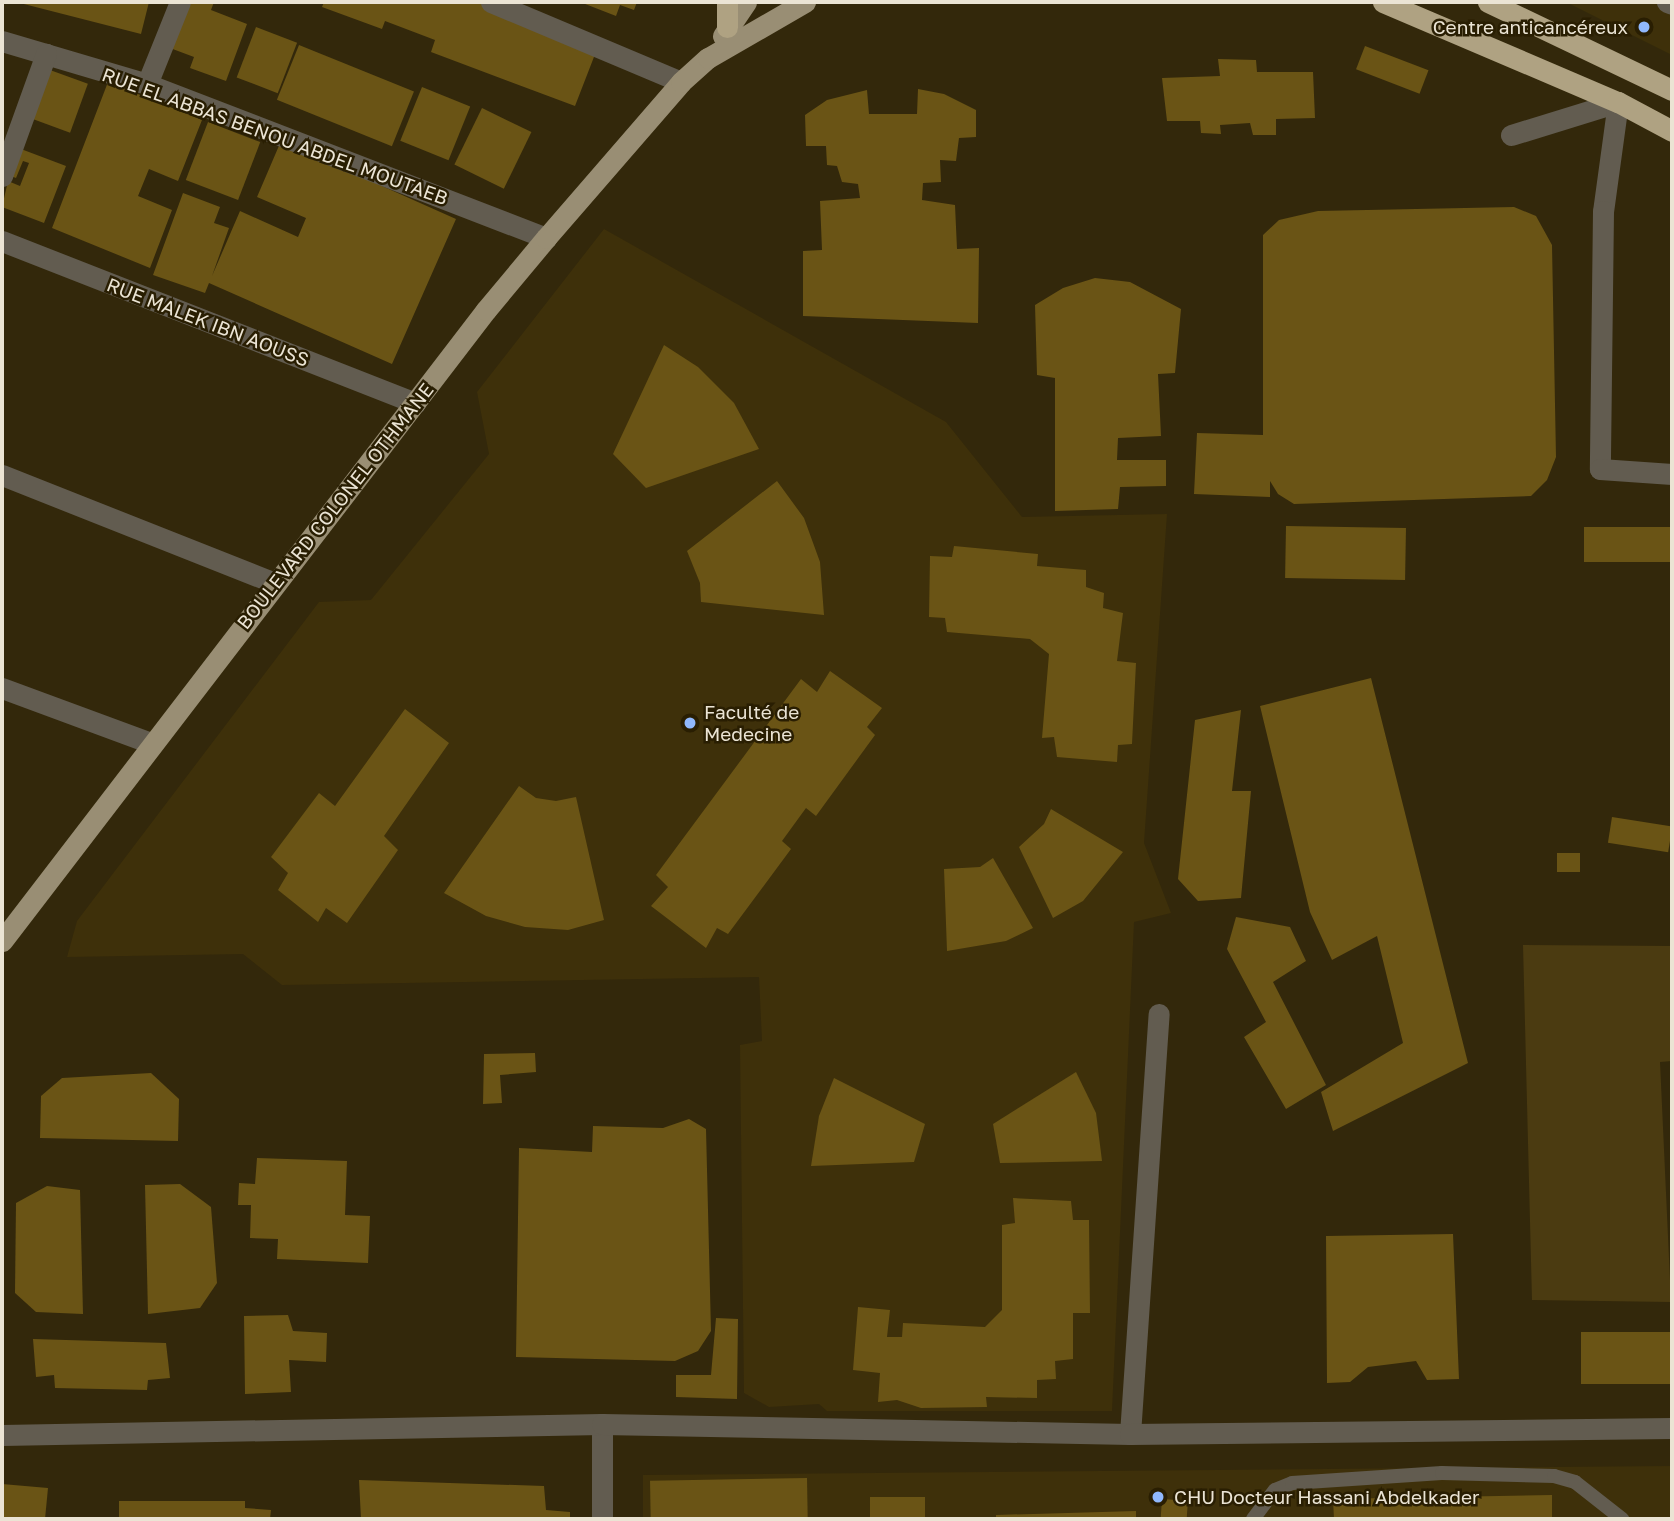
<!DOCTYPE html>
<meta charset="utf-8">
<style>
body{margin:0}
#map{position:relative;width:1674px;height:1521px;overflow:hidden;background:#33280b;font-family:"Golos Text",sans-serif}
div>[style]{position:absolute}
.built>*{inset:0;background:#3e300a}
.green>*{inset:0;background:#4b3b11}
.building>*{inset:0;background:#6a5415;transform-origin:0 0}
.lane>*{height:14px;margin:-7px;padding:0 7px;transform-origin:7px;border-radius:7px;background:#625c50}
.street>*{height:21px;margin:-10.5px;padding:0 10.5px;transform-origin:10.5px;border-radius:10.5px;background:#625c50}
.primary>*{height:21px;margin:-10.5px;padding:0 10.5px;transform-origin:10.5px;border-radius:10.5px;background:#998e74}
.highway>*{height:21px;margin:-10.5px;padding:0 10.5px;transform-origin:10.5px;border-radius:10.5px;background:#afa282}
.dots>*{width:19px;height:19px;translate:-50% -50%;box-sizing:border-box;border:4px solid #291e02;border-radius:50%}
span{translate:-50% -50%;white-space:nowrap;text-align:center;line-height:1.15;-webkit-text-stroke:5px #291e02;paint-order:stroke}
.poi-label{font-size:19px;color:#ebe4d4}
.right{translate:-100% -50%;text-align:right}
.left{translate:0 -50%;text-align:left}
.street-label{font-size:19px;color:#ebe4d4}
.frame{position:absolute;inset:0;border:4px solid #ebe4d4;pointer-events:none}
</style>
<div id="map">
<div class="built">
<div style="clip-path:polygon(1566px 2px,1672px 2px,1672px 55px)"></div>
<div style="clip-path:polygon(604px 229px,946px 422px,1022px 517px,1167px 514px,1144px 843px,1171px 913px,1134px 922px,1112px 1411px,827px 1411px,819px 1404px,769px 1407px,744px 1393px,740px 1045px,762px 1041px,759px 977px,282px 985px,243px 954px,67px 957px,77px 921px,319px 602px,371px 600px,489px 454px,477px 392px)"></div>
<div style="clip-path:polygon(1672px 1466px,1672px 1519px,643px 1519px,643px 1475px)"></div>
</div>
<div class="green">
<div style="clip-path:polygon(1523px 945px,1672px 946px,1672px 1061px,1660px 1062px,1671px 1302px,1532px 1300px)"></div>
</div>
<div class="building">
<div style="clip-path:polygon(16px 2px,149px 2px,141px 34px)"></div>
<div style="clip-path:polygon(187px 2px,214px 2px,211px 10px,247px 24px,226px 81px,190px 68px,194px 57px,170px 48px)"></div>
<div style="clip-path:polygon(324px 2px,485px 2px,599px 44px,575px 106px,431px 52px,435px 40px,385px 21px,382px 29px,322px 7px)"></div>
<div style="clip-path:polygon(580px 2px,637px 2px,634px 10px,620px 5px,616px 16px)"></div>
<div style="left:256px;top:27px;width:44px;height:54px;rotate:21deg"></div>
<div style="left:299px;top:45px;width:124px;height:59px;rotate:22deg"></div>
<div style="left:1365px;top:46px;width:68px;height:25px;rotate:21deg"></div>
<div style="clip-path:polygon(1218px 59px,1256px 60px,1257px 72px,1313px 72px,1315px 118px,1276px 119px,1276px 135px,1253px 135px,1250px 123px,1220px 125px,1221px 134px,1201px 133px,1200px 121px,1167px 121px,1162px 78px,1220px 76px)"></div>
<div style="left:39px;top:66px;width:52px;height:52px;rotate:20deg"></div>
<div style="clip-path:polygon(108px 82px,202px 120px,178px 181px,149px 169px,138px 196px,172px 210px,150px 268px,52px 228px)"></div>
<div style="left:422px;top:87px;width:52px;height:58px;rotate:22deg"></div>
<div style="clip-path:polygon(918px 89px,944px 94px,976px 110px,976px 137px,959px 138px,956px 161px,940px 160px,941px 182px,923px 183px,922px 200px,955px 205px,957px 249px,979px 248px,978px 323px,803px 316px,803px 251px,822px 250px,820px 201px,860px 198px,858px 184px,842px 182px,837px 166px,827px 165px,826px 146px,806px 146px,805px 115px,827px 100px,867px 90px,869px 114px,917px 114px)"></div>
<div style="left:482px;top:108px;width:55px;height:63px;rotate:26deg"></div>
<div style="left:208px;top:122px;width:56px;height:62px;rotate:21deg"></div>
<div style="clip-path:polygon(281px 141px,456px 219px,392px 364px,209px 283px,205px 293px,153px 275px,183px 193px,220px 207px,214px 223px,229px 228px,212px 276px,240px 211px,298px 237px,306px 218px,257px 197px)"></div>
<div style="clip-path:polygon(13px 146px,66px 166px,44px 223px,2px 207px,8px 181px,20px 186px,29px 163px,23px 161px,16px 178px,3px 173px)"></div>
<div style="clip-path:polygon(1514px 207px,1536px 216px,1552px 245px,1556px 457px,1547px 480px,1531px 496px,1294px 504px,1278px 494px,1270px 481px,1270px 497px,1194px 494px,1197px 433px,1263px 435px,1263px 235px,1279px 220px,1318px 211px)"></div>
<div style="clip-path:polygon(1095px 278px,1130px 282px,1181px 309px,1175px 373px,1158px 374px,1161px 436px,1118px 438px,1117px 460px,1166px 460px,1166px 486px,1120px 487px,1118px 509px,1055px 511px,1055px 378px,1037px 375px,1035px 305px,1063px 288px)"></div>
<div style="clip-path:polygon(664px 345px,698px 367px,734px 403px,759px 449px,646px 488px,613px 454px)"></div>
<div style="clip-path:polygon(777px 481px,804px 518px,820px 562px,824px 615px,701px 602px,700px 583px,687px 551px)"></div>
<div style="left:1286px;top:526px;width:120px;height:52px;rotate:1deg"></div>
<div style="left:1672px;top:527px;width:35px;height:88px;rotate:90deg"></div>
<div style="clip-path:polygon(954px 546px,1038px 554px,1037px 566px,1086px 570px,1086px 587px,1104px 593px,1103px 608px,1123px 613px,1117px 661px,1136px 663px,1132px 744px,1118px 745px,1117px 762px,1057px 757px,1054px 737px,1042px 738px,1049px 654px,1030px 639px,947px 632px,945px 618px,929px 617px,930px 556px,952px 557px)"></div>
<div style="clip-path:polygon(830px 671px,882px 708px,867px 727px,875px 735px,816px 816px,806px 808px,782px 841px,791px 849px,728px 934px,717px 928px,706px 948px,651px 906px,668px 887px,656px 875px,801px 679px,817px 692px)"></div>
<div style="clip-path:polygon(1371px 678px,1468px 1063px,1333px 1131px,1321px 1092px,1403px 1043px,1377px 936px,1332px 960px,1310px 912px,1260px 706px)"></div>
<div style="clip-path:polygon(405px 709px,449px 743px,384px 836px,398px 850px,347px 923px,326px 908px,318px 922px,278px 890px,288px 873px,271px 857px,319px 793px,335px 806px)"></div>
<div style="clip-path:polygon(1241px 710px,1232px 791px,1251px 791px,1241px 898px,1198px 901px,1178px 879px,1195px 720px)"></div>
<div style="clip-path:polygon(519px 786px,536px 798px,556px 801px,576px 797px,604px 920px,568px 930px,525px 927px,486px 916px,444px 893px)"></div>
<div style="clip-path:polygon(1051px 809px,1123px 852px,1083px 901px,1053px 918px,1019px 847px,1044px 824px)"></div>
<div style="left:1612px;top:817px;width:61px;height:26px;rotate:9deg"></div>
<div style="left:1557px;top:853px;width:23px;height:19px"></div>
<div style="clip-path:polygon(993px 858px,1033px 928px,1006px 941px,947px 951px,944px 869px,980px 867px)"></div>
<div style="clip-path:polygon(1236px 917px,1290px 927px,1306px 961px,1273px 982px,1326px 1085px,1286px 1109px,1244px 1037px,1266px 1022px,1227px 949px)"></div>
<div style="clip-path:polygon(535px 1053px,536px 1072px,500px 1075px,502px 1103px,483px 1104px,484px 1054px)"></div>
<div style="clip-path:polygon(1076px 1072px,1096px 1113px,1102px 1161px,1000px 1163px,993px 1124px)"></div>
<div style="clip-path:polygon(151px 1073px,179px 1099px,178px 1141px,40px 1138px,41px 1096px,62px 1078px)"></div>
<div style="clip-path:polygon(834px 1078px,925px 1124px,914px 1162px,811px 1166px,819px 1116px)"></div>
<div style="clip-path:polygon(689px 1119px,706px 1129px,711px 1331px,698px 1351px,675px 1361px,516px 1357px,519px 1148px,592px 1152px,593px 1126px,663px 1128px)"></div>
<div style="clip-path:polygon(257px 1158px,347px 1161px,345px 1215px,370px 1216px,368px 1263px,277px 1259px,278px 1239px,250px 1238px,251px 1205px,238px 1205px,239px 1183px,255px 1184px)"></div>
<div style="clip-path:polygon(180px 1184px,211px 1207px,217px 1283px,200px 1308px,148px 1314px,145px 1185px)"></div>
<div style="clip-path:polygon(47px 1186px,80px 1190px,83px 1314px,36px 1312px,15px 1293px,16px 1203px)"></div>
<div style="clip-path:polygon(1013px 1198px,1071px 1201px,1073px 1220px,1089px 1220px,1090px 1313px,1073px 1313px,1073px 1359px,1055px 1361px,1056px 1379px,1037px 1380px,1037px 1398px,986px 1397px,987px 1407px,921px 1408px,897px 1400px,878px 1402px,880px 1373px,853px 1370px,858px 1307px,890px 1310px,887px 1337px,902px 1337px,903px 1323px,985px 1327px,1002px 1310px,1002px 1225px,1015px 1223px)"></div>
<div style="clip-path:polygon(1453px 1234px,1459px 1379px,1427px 1380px,1416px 1361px,1368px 1367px,1350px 1382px,1327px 1383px,1326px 1236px)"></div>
<div style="clip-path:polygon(288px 1315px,293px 1331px,327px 1333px,326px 1362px,289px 1360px,291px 1392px,245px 1394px,244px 1316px)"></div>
<div style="clip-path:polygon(716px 1318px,738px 1319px,737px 1399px,676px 1397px,676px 1375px,711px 1375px)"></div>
<div style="left:1672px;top:1332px;width:52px;height:91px;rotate:90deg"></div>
<div style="clip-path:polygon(33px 1339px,166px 1343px,170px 1378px,148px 1380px,147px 1390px,55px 1388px,54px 1375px,36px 1377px)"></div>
<div style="left:807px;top:1478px;width:41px;height:157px;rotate:89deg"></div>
<div style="clip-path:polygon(359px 1480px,544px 1486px,546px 1510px,570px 1512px,570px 1519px,361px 1519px)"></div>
<div style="clip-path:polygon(2px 1484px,48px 1488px,45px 1519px,2px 1519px)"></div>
<div style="clip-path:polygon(1552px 1495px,1552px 1519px,1334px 1519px,1333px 1499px)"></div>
<div style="left:870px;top:1497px;width:55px;height:22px"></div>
<div style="left:1162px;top:1499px;width:26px;height:20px;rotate:4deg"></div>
<div style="clip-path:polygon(119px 1501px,245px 1501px,245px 1508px,271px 1510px,270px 1519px,119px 1519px)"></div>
<div style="clip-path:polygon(1136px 1511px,1136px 1519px,996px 1519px,996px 1515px)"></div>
</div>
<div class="lane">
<div style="left:1253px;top:1519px;width:36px;rotate:-53deg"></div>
<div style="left:1275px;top:1490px;width:18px;rotate:-22deg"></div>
<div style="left:1292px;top:1483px;width:150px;rotate:-3.8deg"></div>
<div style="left:1442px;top:1473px;width:112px;rotate:1.5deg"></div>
<div style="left:1554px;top:1476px;width:22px;rotate:16deg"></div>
<div style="left:1575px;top:1482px;width:60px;rotate:38.2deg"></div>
</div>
<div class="street">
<div style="left:491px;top:2px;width:206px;rotate:22.8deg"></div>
<div style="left:1667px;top:2px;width:5px;rotate:22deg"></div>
<div style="left:2px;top:41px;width:151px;rotate:16.5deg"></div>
<div style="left:147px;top:84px;width:428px;rotate:21.1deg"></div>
<div style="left:147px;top:84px;width:88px;rotate:-68.1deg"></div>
<div style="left:1511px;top:135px;width:112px;rotate:-17.1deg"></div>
<div style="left:1618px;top:102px;width:110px;rotate:97.8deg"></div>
<div style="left:1603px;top:211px;width:258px;rotate:90.7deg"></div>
<div style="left:1600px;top:469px;width:72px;rotate:4deg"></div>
<div style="left:2px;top:176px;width:130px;rotate:-70.2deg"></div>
<div style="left:2px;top:241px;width:444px;rotate:21.4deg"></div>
<div style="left:2px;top:475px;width:294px;rotate:21.6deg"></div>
<div style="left:2px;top:688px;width:159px;rotate:20.3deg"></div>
<div style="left:602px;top:1424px;width:95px;rotate:90deg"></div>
<div style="left:1130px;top:1434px;width:421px;rotate:-86.1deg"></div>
<div style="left:2px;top:1435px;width:600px;rotate:-1.05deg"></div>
<div style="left:602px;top:1424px;width:528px;rotate:1.09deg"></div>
<div style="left:1130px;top:1434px;width:542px;rotate:-0.63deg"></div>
</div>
<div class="primary">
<div style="left:723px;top:36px;width:41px;rotate:-55.9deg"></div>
<div style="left:2px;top:941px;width:795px;rotate:-52.51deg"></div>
<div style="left:486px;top:310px;width:94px;rotate:-50.2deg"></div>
<div style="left:546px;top:238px;width:206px;rotate:-49.1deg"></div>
<div style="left:681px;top:82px;width:36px;rotate:-42deg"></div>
<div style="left:708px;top:58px;width:112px;rotate:-30deg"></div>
</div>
<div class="highway">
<div style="left:1383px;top:2px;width:255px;rotate:23.1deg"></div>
<div style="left:1618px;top:102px;width:61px;rotate:28.2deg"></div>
<div style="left:1488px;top:2px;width:204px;rotate:25.6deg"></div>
<div style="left:727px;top:27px;width:25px;rotate:-90deg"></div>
</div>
<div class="dots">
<div style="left:1644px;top:27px;background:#90b8fd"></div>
<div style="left:690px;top:723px;background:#90b8fd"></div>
<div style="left:1158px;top:1497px;background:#90b8fd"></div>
</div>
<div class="poi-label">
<span class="right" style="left:1628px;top:27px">Centre anticancéreux</span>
<span class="left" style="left:704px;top:723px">Faculté de<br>Medecine</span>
<span class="left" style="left:1174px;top:1497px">CHU Docteur Hassani Abdelkader</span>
</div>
<div class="street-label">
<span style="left:275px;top:136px;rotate:20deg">RUE EL ABBAS BENOU ABDEL MOUTAEB</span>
<span style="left:208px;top:322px;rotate:21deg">RUE MALEK IBN AOUSS</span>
<span style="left:335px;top:506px;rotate:-52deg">BOULEVARD COLONEL OTHMANE</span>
</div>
<div class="frame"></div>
</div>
